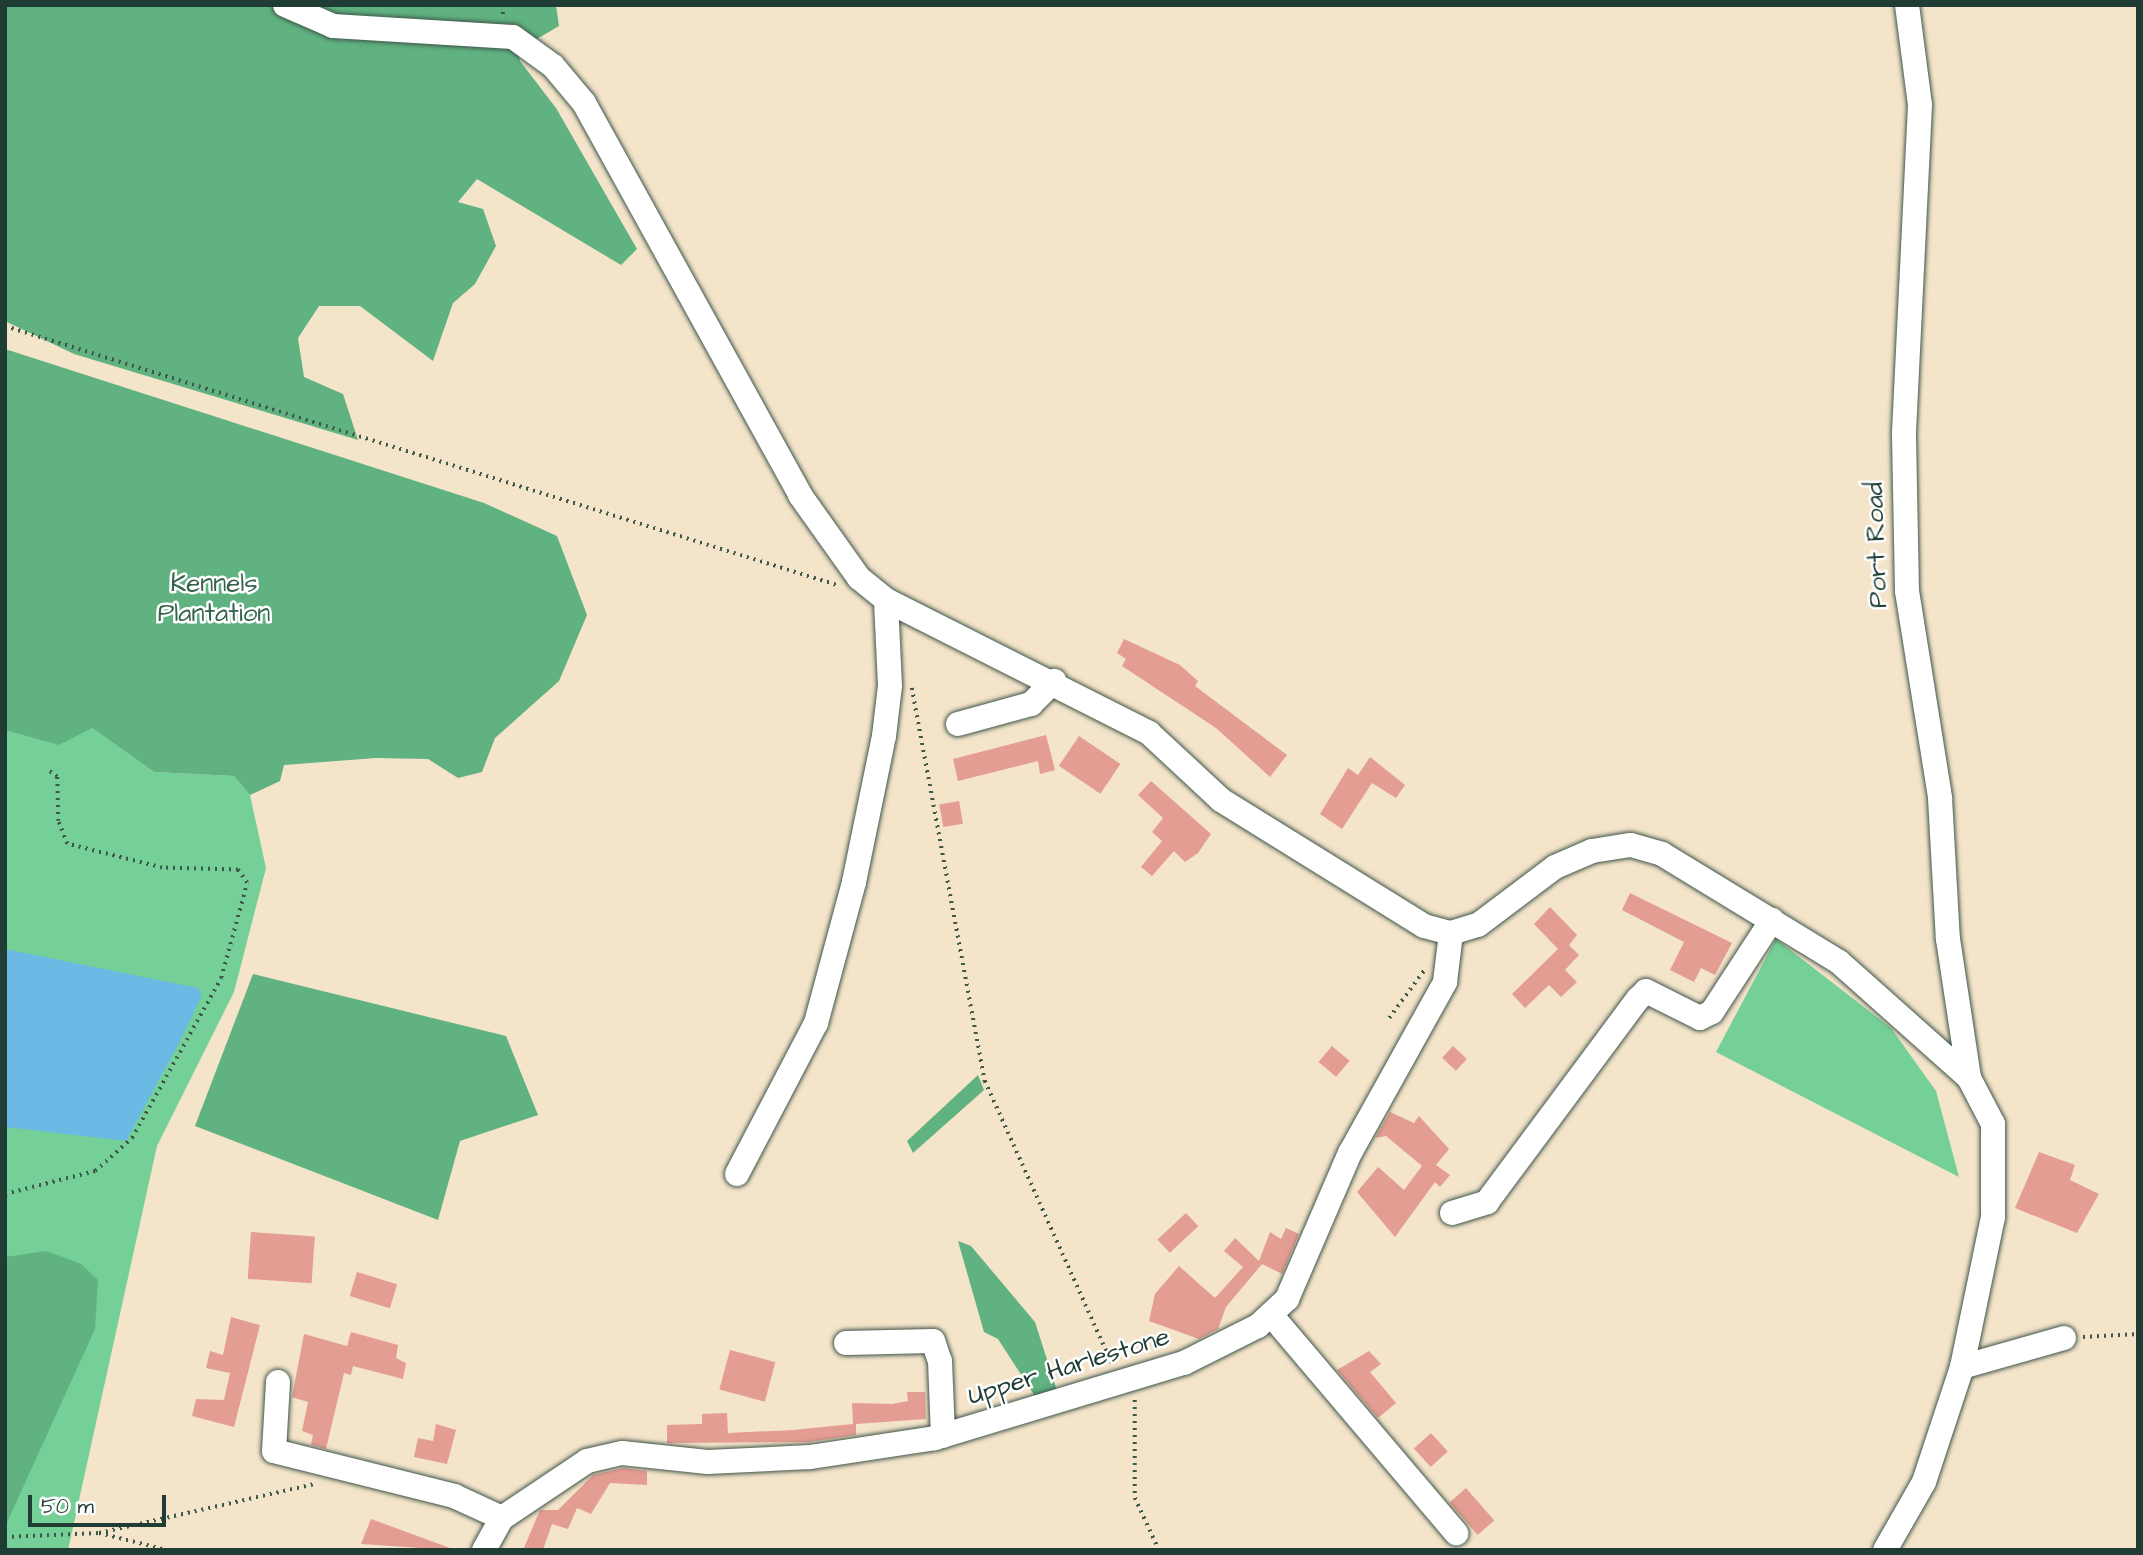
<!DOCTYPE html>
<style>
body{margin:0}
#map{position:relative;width:2143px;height:1555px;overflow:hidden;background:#f4e4ca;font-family:"Architects Daughter",sans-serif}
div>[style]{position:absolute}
.green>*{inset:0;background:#75d097}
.forest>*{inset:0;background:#60b280}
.water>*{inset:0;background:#6bb9e5}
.building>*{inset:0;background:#e49d93;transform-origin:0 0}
.path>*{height:3.5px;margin-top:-1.75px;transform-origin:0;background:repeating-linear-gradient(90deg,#3f564a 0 2px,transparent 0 7px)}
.roads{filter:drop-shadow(0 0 2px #3f564a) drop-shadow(0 0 2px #3f564a)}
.minor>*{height:24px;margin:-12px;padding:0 12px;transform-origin:12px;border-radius:12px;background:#fff}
span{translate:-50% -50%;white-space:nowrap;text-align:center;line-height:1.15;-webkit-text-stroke:5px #fff;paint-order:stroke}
.street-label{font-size:26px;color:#1f3d34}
.park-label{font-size:26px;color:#34624d}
.frame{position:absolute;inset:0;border:7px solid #1f3d34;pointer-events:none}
.scale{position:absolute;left:28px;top:1495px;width:138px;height:32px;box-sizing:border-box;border:4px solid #1f3d34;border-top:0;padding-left:9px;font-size:21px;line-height:24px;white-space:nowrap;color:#1f3d34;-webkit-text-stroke:5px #fff;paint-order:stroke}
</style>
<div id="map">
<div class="green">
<div style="clip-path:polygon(5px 724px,92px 728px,154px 772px,234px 776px,250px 795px,266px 868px,234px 992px,157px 1146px,68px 1550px,5px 1550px)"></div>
<div style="clip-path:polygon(1776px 939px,1891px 1028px,1936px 1091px,1959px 1177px,1716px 1052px)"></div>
</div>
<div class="forest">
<div style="clip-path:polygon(5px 5px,556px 5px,559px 26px,518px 50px,520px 61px,556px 108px,637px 249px,621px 265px,477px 179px,458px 202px,483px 209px,496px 246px,475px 284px,453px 303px,433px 361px,360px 306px,319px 306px,298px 338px,304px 377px,343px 394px,358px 440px,74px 354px,5px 321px)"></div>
<div style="clip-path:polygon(5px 349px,484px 503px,557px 536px,587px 615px,559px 681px,495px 738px,482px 772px,458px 778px,428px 759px,376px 758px,284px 765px,280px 781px,250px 795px,234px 776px,154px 772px,92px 728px,59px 745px,5px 730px)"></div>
<div style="clip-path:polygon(253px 974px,506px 1036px,538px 1115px,460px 1141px,438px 1220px,195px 1126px)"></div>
<div style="clip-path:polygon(978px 1075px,984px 1090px,913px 1153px,907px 1141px)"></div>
<div style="clip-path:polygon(958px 1241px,971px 1246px,1035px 1322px,1059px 1397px,1040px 1404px,998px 1339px,984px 1332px)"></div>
<div style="clip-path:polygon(46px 1251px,81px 1264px,98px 1280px,95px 1329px,5px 1527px,5px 1257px)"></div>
</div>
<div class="water">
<div style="clip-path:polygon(5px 949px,198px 988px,202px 995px,179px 1043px,126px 1141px,5px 1127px)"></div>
</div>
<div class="building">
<div style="clip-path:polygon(1124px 639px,1180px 665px,1198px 681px,1195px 686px,1287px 755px,1270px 777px,1216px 728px,1122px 666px,1126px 659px,1117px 653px)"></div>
<div style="clip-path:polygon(1046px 735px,1055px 770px,1040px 774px,1038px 761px,958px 781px,953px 759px)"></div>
<div style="left:1079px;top:736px;width:50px;height:36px;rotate:34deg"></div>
<div style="clip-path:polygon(1370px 757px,1405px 785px,1396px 798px,1372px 783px,1342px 829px,1320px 814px,1348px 768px,1358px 775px)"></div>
<div style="clip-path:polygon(1151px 781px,1211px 834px,1198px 853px,1185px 862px,1174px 851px,1152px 876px,1141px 867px,1162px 841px,1152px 832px,1163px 818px,1138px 795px)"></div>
<div style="left:959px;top:801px;width:23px;height:20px;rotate:80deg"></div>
<div style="clip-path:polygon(1630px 893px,1732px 943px,1715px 975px,1701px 968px,1694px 982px,1670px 970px,1684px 942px,1622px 910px)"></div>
<div style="clip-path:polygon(1550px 907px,1577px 935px,1569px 945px,1579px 955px,1565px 970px,1577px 982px,1561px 997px,1549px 985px,1525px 1008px,1512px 994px,1558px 949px,1534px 924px)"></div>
<div style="left:1332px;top:1046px;width:23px;height:21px;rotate:40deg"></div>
<div style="left:1453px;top:1046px;width:19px;height:16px;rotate:43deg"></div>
<div style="clip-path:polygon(1390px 1112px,1414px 1123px,1419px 1116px,1449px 1149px,1436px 1165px,1450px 1175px,1440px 1187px,1435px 1182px,1395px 1237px,1357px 1192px,1378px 1167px,1404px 1190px,1422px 1166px,1386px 1136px,1375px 1138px)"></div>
<div style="clip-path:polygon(2039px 1152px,2075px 1165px,2070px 1180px,2099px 1194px,2077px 1233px,2015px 1208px)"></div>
<div style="left:1186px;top:1213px;width:18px;height:39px;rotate:47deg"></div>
<div style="clip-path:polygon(1286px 1228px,1299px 1234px,1282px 1274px,1262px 1264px,1226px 1307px,1218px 1329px,1199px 1339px,1149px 1321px,1155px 1294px,1179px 1266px,1215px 1298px,1243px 1267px,1224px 1251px,1235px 1238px,1259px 1261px,1270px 1232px,1281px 1239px)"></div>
<div style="left:251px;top:1232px;width:64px;height:47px;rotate:4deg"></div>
<div style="left:357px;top:1272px;width:42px;height:25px;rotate:17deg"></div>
<div style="clip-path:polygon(231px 1317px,260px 1325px,234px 1427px,192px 1416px,196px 1399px,224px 1400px,230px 1373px,206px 1368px,210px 1351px,223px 1355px)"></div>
<div style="clip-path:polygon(351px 1332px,398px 1345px,396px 1358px,406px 1363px,403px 1379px,353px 1366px,351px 1375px,344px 1373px,326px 1449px,311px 1445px,313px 1435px,302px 1431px,308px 1402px,292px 1397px,304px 1334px,347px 1346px)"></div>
<div style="left:730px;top:1350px;width:47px;height:41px;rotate:15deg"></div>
<div style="clip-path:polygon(1369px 1351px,1381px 1364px,1370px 1372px,1396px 1403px,1378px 1418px,1337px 1370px)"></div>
<div style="clip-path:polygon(907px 1392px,925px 1392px,926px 1419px,856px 1424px,856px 1435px,809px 1442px,667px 1443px,667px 1425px,702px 1424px,702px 1414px,727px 1413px,728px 1433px,793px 1430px,853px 1424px,852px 1403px,892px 1404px,908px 1401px)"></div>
<div style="clip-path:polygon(436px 1424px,456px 1430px,447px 1464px,414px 1457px,418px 1438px,433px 1441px)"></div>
<div style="left:1431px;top:1433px;width:25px;height:23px;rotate:48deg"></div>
<div style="clip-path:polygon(623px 1468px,647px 1471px,647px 1485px,610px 1483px,591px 1514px,577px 1508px,568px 1529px,552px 1524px,543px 1550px,523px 1550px,540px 1510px,558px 1510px,593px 1475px)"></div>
<div style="left:1466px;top:1488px;width:43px;height:22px;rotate:49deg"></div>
<div style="clip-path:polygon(371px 1519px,450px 1548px,450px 1550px,361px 1544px)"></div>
</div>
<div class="path">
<div style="left:503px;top:5px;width:12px;rotate:90deg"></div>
<div style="left:5px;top:326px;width:871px;rotate:17.29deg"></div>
<div style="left:912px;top:688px;width:400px;rotate:79.5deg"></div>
<div style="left:985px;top:1081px;width:309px;rotate:65.8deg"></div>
<div style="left:1389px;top:1018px;width:62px;rotate:-53.5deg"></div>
<div style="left:5px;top:1194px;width:93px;rotate:-14.3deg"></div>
<div style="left:95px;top:1171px;width:50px;rotate:-41.7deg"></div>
<div style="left:132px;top:1138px;width:183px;rotate:-60.9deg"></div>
<div style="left:221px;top:978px;width:98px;rotate:-74.7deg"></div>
<div style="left:247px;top:883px;width:16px;rotate:-125deg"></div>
<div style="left:238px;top:870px;width:76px;rotate:-178.5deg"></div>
<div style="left:162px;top:868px;width:98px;rotate:-165.8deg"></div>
<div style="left:67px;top:844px;width:25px;rotate:-111deg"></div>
<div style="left:58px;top:821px;width:44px;rotate:-91.3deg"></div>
<div style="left:57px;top:777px;width:10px;rotate:-143deg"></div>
<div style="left:2083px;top:1337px;width:55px;rotate:-3.1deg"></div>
<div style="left:1135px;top:1400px;width:98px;rotate:90deg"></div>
<div style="left:1135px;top:1498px;width:57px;rotate:65.2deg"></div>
<div style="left:99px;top:1533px;width:221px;rotate:-12.8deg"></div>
<div style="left:5px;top:1537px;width:94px;rotate:-2.4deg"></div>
<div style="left:99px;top:1533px;width:70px;rotate:14deg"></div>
</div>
<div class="roads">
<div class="minor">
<div style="left:285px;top:5px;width:52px;rotate:23.6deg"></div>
<div style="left:333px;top:26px;width:180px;rotate:3.5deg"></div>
<div style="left:513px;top:37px;width:49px;rotate:35.9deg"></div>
<div style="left:553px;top:66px;width:48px;rotate:50deg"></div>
<div style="left:584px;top:103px;width:448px;rotate:61.1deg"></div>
<div style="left:800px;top:495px;width:102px;rotate:54.6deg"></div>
<div style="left:859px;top:578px;width:35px;rotate:39deg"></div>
<div style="left:886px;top:600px;width:295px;rotate:26.8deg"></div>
<div style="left:1149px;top:733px;width:98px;rotate:42.9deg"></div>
<div style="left:1221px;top:800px;width:239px;rotate:31.8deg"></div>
<div style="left:1424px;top:926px;width:28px;rotate:15deg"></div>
<div style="left:1451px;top:933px;width:28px;rotate:-17deg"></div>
<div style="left:1478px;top:925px;width:96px;rotate:-37deg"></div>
<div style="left:1555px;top:867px;width:40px;rotate:-23.4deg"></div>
<div style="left:1592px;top:851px;width:39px;rotate:-9deg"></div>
<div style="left:1631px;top:845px;width:32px;rotate:16deg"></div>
<div style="left:1662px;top:854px;width:207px;rotate:31.4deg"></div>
<div style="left:1839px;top:962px;width:174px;rotate:41.7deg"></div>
<div style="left:1969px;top:1078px;width:52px;rotate:62.4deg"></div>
<div style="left:1993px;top:1124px;width:93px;rotate:90deg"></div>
<div style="left:1993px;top:1217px;width:153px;rotate:101.7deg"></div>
<div style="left:1962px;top:1367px;width:121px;rotate:108.3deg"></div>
<div style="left:1924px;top:1482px;width:78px;rotate:119.8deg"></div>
<div style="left:1907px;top:5px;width:101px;rotate:82.6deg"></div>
<div style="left:1920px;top:105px;width:330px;rotate:92.8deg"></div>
<div style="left:1904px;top:435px;width:156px;rotate:88.9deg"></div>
<div style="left:1907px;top:591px;width:210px;rotate:80.9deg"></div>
<div style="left:1940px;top:798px;width:141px;rotate:86.8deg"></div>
<div style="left:1948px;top:939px;width:141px;rotate:81.4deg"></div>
<div style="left:958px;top:724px;width:76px;rotate:-15.3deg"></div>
<div style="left:1031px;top:704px;width:33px;rotate:-45deg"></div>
<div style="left:737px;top:1174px;width:170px;rotate:-62.4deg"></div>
<div style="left:816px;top:1023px;width:146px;rotate:-74.9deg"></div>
<div style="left:854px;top:882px;width:149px;rotate:-78.4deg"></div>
<div style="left:884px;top:736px;width:50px;rotate:-83.2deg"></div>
<div style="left:890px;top:686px;width:86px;rotate:-92.7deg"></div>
<div style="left:1452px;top:1213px;width:37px;rotate:-17deg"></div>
<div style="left:1487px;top:1202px;width:253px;rotate:-53.4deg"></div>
<div style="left:1638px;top:999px;width:11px;rotate:-45deg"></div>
<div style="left:1646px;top:991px;width:60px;rotate:26.6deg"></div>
<div style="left:1700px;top:1018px;width:13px;rotate:-27deg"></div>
<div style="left:1712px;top:1012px;width:110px;rotate:-56.9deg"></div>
<div style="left:1272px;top:1316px;width:285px;rotate:49.7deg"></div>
<div style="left:846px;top:1343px;width:87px;rotate:-1.3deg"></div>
<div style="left:933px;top:1341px;width:21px;rotate:71deg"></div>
<div style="left:940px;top:1361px;width:75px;rotate:87.7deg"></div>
<div style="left:1962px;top:1367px;width:106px;rotate:-15.9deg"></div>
<div style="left:278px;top:1382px;width:69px;rotate:93.3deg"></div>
<div style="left:274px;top:1451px;width:186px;rotate:14deg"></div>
<div style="left:454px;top:1496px;width:53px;rotate:24.6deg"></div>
<div style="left:484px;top:1550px;width:37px;rotate:-61deg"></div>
<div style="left:502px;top:1518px;width:102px;rotate:-33.8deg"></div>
<div style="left:587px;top:1461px;width:36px;rotate:-13deg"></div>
<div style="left:622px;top:1453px;width:86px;rotate:6deg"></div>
<div style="left:708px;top:1462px;width:102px;rotate:-2.8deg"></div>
<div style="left:810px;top:1457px;width:126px;rotate:-8.6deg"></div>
<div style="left:935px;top:1438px;width:260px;rotate:-16.8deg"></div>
<div style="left:1184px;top:1363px;width:83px;rotate:-26.6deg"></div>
<div style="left:1258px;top:1326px;width:40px;rotate:-43deg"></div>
<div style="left:1287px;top:1299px;width:159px;rotate:-66.7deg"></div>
<div style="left:1350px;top:1153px;width:196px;rotate:-60.9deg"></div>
<div style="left:1445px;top:982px;width:49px;rotate:-83deg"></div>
</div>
</div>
<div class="street-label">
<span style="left:1877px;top:545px;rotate:-92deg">Port Road</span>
<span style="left:1069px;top:1367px;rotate:-17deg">Upper Harlestone</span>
</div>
<div class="park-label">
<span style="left:214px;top:599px">Kennels<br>Plantation</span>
</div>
<div class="frame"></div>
<div class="scale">50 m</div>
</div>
